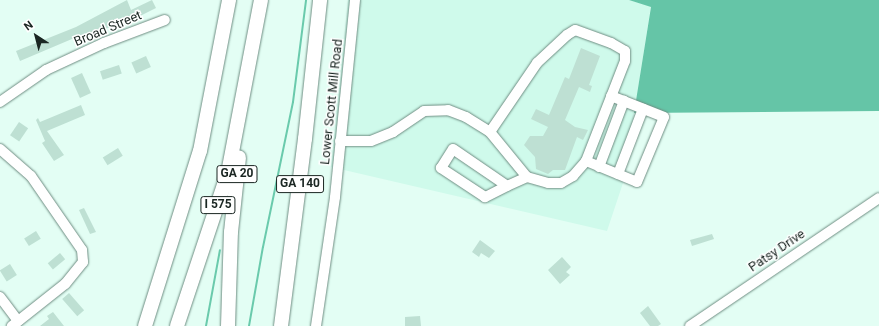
<!DOCTYPE html>
<style>
body{margin:0}
#map{position:relative;width:879px;height:326px;overflow:hidden;background:#e3fef4;font-family:Roboto,sans-serif}
div>[style]{position:absolute}
.built>*{inset:0;background:#cffaeb}
.forest>*{inset:0;background:#65c5a7}
.stream>*{height:2px;margin:-1px;padding:0 1px;transform-origin:1px;border-radius:1px;background:#6acaac}
.building>*{inset:0;background:#bee0d3;transform-origin:0 0}
.roads{filter:drop-shadow(0 0 1px #6e8d82) drop-shadow(0 0 1px #6e8d82)}
.minor>*{height:10px;margin:-5px;padding:0 5px;transform-origin:5px;border-radius:5px;background:#fff}
.highway>*{height:14px;margin:-7px;padding:0 7px;transform-origin:7px;border-radius:7px;background:#fff}
span{translate:-50% -50%;white-space:nowrap;text-align:center;line-height:1.15;-webkit-text-stroke:3px #fff;paint-order:stroke}
.shield-label span{padding:1px 3px;background:#fff;border:1px solid;border-radius:3px;-webkit-text-stroke-width:0}
.shield-label{font-size:12px;color:#1a2622;font-weight:700}
.street-label{font-size:13px;color:#1a2622}
.north{position:absolute;left:16px;top:16px;width:40px;height:40px;-webkit-text-stroke:3px #fff;paint-order:stroke;rotate:324deg;font-size:11px;font-weight:700;line-height:16px;text-align:center;color:#1a2622}
.north::after{content:'';display:block;margin:auto;width:14px;height:18px;background:#1a2622;clip-path:polygon(50% 0,100% 100%,50% 72%,0 100%)}
</style>
<div id="map">
<div class="built">
<div style="clip-path:polygon(348px 0,629px 0,651px 6px,623px 183px,607px 231px,331px 167px)"></div>
</div>
<div class="forest">
<div style="clip-path:polygon(629px 0,879px 0,879px 111px,634px 113px,651px 7px)"></div>
</div>
<div class="stream">
<div style="left:206px;top:326px;width:77px;rotate:-79.6deg"></div>
<div style="left:249px;top:326px;width:80px;rotate:-80deg"></div>
<div style="left:263px;top:247px;width:148px;rotate:-78.3deg"></div>
<div style="left:293px;top:102px;width:103px;rotate:-82.7deg"></div>
</div>
<div class="building">
<div style="clip-path:polygon(127px 0,131px 10px,152px 0,156px 8px,128px 22px,127px 19px,122px 20px,102px 31px,101px 29px,79px 36px,20px 61px,16px 51px,76px 27px)"></div>
<div style="clip-path:polygon(581px 48px,600px 56px,589px 85px,592px 86px,590px 92px,579px 87px,565px 120px,575px 127px,588px 130px,583px 140px,577px 137px,565px 170px,553px 170px,548px 174px,536px 169px,535px 157px,524px 145px,530px 136px,543px 136px,548px 127px,531px 119px,536px 109px,549px 115px,565px 77px,569px 79px)"></div>
<div style="left:146px;top:56px;width:12px;height:16px;rotate:66deg"></div>
<div style="left:119px;top:65px;width:9px;height:20px;rotate:72deg"></div>
<div style="left:82px;top:73px;width:22px;height:12px;rotate:66deg"></div>
<div style="clip-path:polygon(81px 105px,85px 115px,47px 131px,64px 155px,54px 161px,42px 143px,45px 141px,36px 120px,38px 118px,40px 122px)"></div>
<div style="left:19px;top:122px;width:11px;height:16px;rotate:34deg"></div>
<div style="left:118px;top:148px;width:9px;height:18px;rotate:58deg"></div>
<div style="clip-path:polygon(84px 208px,96px 232px,90px 234px,79px 210px)"></div>
<div style="left:36px;top:231px;width:9px;height:14px;rotate:58deg"></div>
<div style="clip-path:polygon(712px 234px,714px 239px,692px 246px,690px 240px)"></div>
<div style="clip-path:polygon(480px 240px,495px 251px,489px 258px,481px 253px,479px 257px,472px 252px)"></div>
<div style="left:60px;top:253px;width:8px;height:16px;rotate:50deg"></div>
<div style="clip-path:polygon(562px 257px,571px 267px,566px 272px,570px 275px,560px 284px,548px 270px)"></div>
<div style="left:10px;top:264px;width:13px;height:12px;rotate:58deg"></div>
<div style="left:69px;top:293px;width:23px;height:9px;rotate:49deg"></div>
<div style="clip-path:polygon(648px 306px,661px 324px,658px 326px,650px 326px,640px 313px)"></div>
<div style="clip-path:polygon(53px 312px,64px 326px,40px 326px,49px 319px,47px 316px)"></div>
<div style="clip-path:polygon(420px 316px,421px 326px,405px 326px,405px 317px)"></div>
</div>
<div class="roads">
<div class="minor">
<div style="left:0;top:102px;width:56px;rotate:-34.8deg"></div>
<div style="left:46px;top:70px;width:64px;rotate:-25deg"></div>
<div style="left:104px;top:43px;width:65px;rotate:-20.7deg"></div>
<div style="left:340px;top:141px;width:31px"></div>
<div style="left:371px;top:141px;width:24px;rotate:-22deg"></div>
<div style="left:393px;top:132px;width:37px;rotate:-34deg"></div>
<div style="left:424px;top:111px;width:24px;rotate:-2deg"></div>
<div style="left:448px;top:110px;width:19px;rotate:21deg"></div>
<div style="left:466px;top:117px;width:28px;rotate:32deg"></div>
<div style="left:490px;top:132px;width:58px;rotate:50.6deg"></div>
<div style="left:527px;top:177px;width:22px;rotate:16deg"></div>
<div style="left:548px;top:183px;width:13px"></div>
<div style="left:561px;top:183px;width:14px;rotate:-30deg"></div>
<div style="left:573px;top:176px;width:20px;rotate:-49deg"></div>
<div style="left:586px;top:161px;width:107px;rotate:-68.7deg"></div>
<div style="left:625px;top:61px;width:10px;rotate:-90deg"></div>
<div style="left:625px;top:51px;width:16px;rotate:-150deg"></div>
<div style="left:611px;top:43px;width:38px;rotate:-160deg"></div>
<div style="left:575px;top:30px;width:9px;rotate:148deg"></div>
<div style="left:567px;top:35px;width:41px;rotate:137deg"></div>
<div style="left:537px;top:63px;width:83px;rotate:124.3deg"></div>
<div style="left:0;top:149px;width:41px;rotate:41.1deg"></div>
<div style="left:31px;top:176px;width:90px;rotate:55.4deg"></div>
<div style="left:82px;top:250px;width:12px;rotate:85deg"></div>
<div style="left:83px;top:262px;width:28px;rotate:129deg"></div>
<div style="left:65px;top:284px;width:68px;rotate:141.6deg"></div>
<div style="left:586px;top:161px;width:55px;rotate:22.4deg"></div>
<div style="left:637px;top:182px;width:70px;rotate:-67.4deg"></div>
<div style="left:664px;top:117px;width:57px;rotate:-158.4deg"></div>
<div style="left:599px;top:167px;width:71px;rotate:-69.3deg"></div>
<div style="left:618px;top:174px;width:70px;rotate:-69deg"></div>
<div style="left:507px;top:186px;width:25px;rotate:153deg"></div>
<div style="left:485px;top:197px;width:53px;rotate:-146.6deg"></div>
<div style="left:441px;top:168px;width:22px;rotate:-58deg"></div>
<div style="left:453px;top:149px;width:65px;rotate:34.4deg"></div>
<div style="left:507px;top:186px;width:22px;rotate:-24deg"></div>
<div style="left:0;top:297px;width:30px;rotate:53deg"></div>
<div style="left:316px;top:326px;width:130px;rotate:-81.6deg"></div>
<div style="left:335px;top:197px;width:198px;rotate:-84.2deg"></div>
<div style="left:690px;top:326px;width:228px;rotate:-34.1deg"></div>
</div>
<div class="highway">
<div style="left:145px;top:326px;width:183px;rotate:-72.6deg"></div>
<div style="left:200px;top:151px;width:154px;rotate:-79.1deg"></div>
<div style="left:177px;top:326px;width:161px;rotate:-71.6deg"></div>
<div style="left:228px;top:173px;width:176px;rotate:-79.2deg"></div>
<div style="left:228px;top:326px;width:94px;rotate:-88.2deg"></div>
<div style="left:231px;top:232px;width:75px;rotate:-83.9deg"></div>
<div style="left:281px;top:326px;width:189px;rotate:-82.7deg"></div>
<div style="left:305px;top:139px;width:140px;rotate:-83.8deg"></div>
</div>
</div>
<div class="shield-label">
<span style="left:237px;top:174px">GA 20</span>
<span style="left:300px;top:184px">GA 140</span>
<span style="left:218px;top:205px">I 575</span>
</div>
<div class="street-label">
<span style="left:108px;top:29px;rotate:-23deg">Broad Street</span>
<span style="left:332px;top:102px;rotate:-84deg">Lower Scott Mill Road</span>
<span style="left:777px;top:251px;rotate:-34deg">Patsy Drive</span>
</div>
<div class="north">N</div>
</div>
